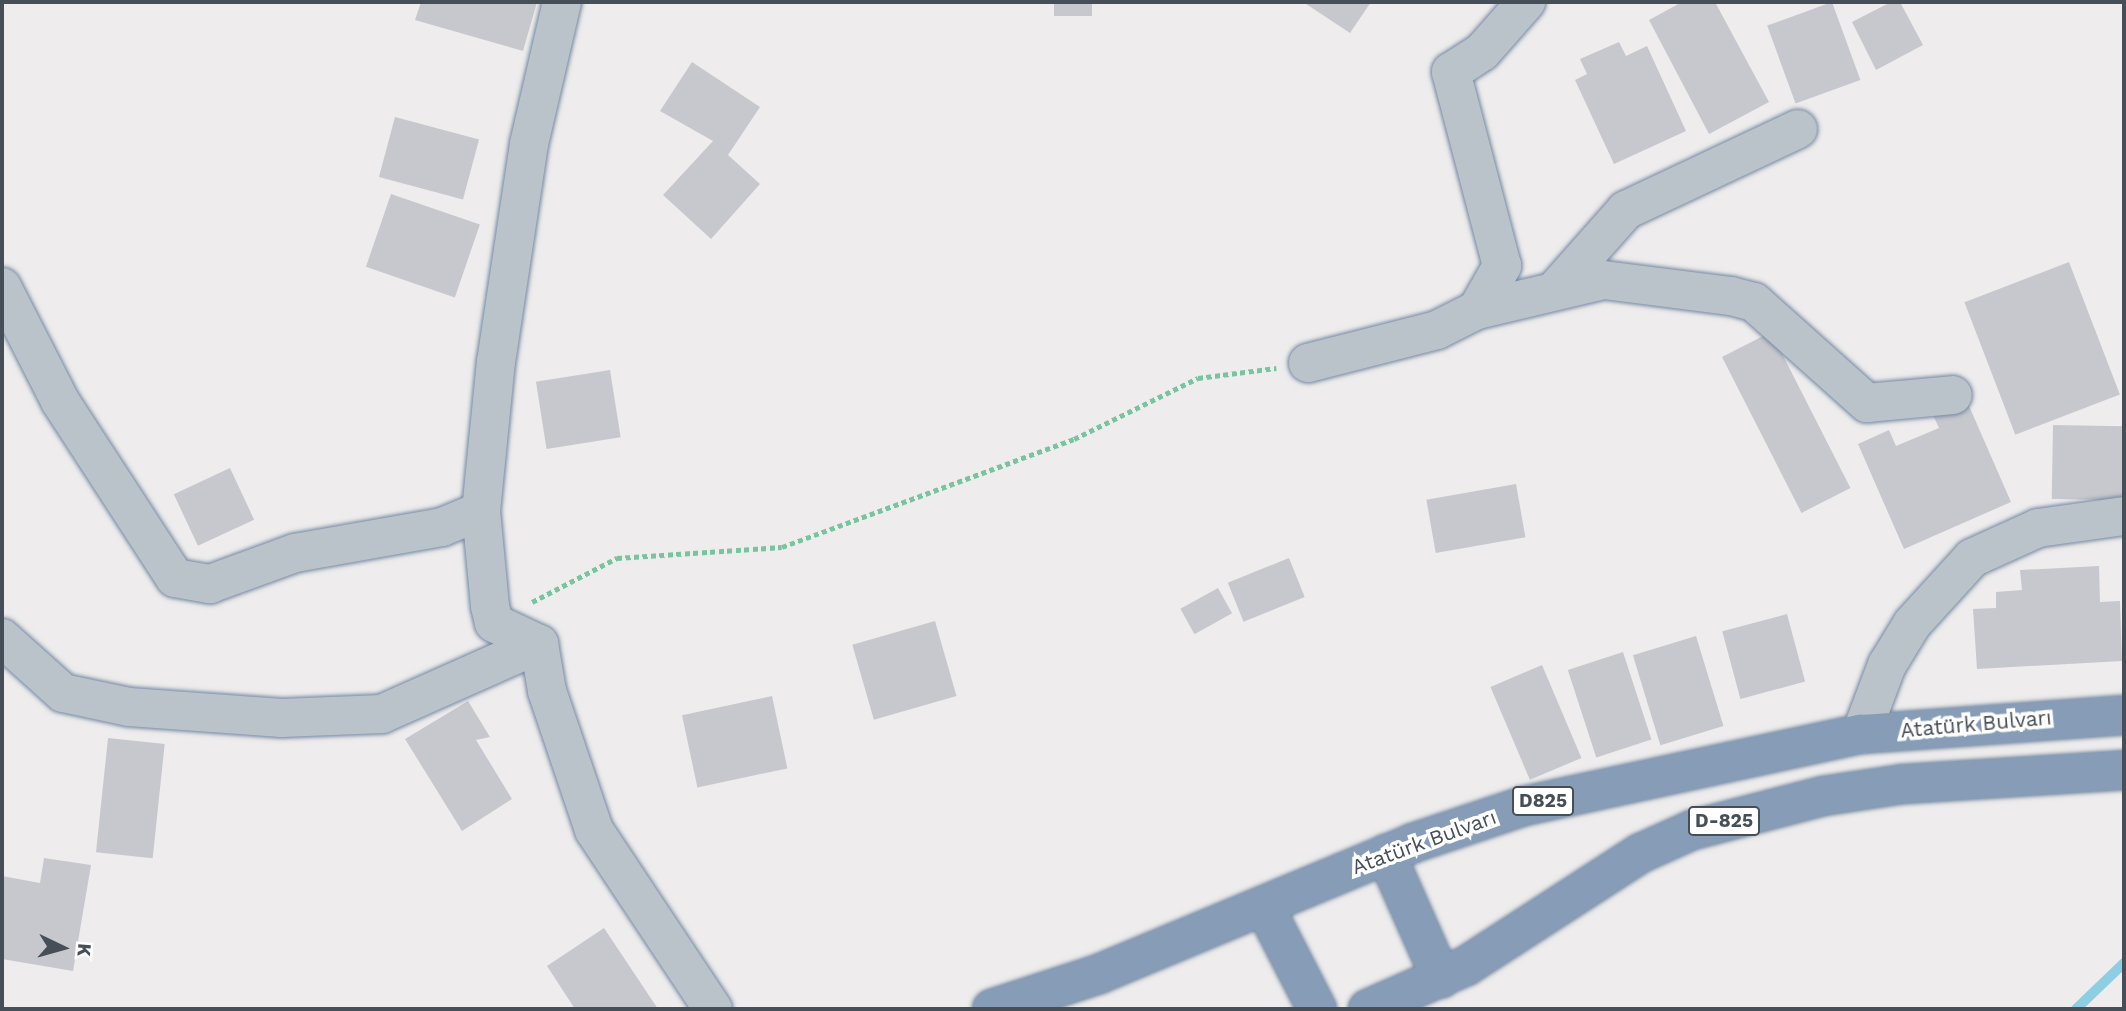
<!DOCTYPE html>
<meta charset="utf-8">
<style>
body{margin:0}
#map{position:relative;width:2126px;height:1011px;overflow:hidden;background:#eeecec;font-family:"Work Sans",sans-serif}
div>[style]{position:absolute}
.stream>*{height:10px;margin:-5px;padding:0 5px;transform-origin:5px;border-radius:5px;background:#8dcee3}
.building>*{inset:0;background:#c7c8ce;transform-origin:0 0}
.path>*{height:4.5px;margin-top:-2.25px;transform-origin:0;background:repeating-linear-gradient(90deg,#78c4a1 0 5px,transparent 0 8.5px)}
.roads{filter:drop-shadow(0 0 2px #7388a2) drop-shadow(0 0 2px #7388a2)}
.minor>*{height:38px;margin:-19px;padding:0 19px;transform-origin:19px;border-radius:19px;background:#bbc3ca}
.highway>*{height:38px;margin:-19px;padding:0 19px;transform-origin:19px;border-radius:19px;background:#879db7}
span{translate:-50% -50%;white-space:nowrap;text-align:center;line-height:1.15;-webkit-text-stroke:7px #fff;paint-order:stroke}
.shield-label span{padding:2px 5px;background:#fff;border:2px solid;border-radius:5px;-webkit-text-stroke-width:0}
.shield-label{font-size:19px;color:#464e57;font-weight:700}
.street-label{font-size:21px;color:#464e57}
.frame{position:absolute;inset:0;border:4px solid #464e57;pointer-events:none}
.north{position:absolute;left:28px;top:913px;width:70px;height:70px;-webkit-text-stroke:5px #fff;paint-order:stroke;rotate:95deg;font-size:19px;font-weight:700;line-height:28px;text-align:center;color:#464e57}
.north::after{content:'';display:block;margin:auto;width:24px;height:32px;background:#464e57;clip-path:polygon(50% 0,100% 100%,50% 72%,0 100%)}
</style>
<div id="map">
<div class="stream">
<div style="left:2076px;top:1009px;width:66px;rotate:-43.8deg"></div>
</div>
<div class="building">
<div style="clip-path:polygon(421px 2px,537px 2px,523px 51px,415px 20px)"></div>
<div style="left:1054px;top:2px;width:38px;height:14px"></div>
<div style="clip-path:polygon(1303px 2px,1371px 2px,1350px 33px)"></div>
<div style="clip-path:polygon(1682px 2px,1715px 2px,1769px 102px,1709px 134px,1649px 20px)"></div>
<div style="left:1832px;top:2px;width:83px;height:69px;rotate:70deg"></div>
<div style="clip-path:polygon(1891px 2px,1900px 2px,1923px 45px,1876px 70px,1852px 22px)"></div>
<div style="clip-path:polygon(1619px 42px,1626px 56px,1647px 46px,1686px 131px,1614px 164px,1575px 80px,1587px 74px,1580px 59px)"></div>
<div style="clip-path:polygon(692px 62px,760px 107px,728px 155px,760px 184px,711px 239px,663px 195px,713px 141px,660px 111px)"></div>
<div style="left:395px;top:117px;width:87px;height:62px;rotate:15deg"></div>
<div style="left:391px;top:194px;width:94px;height:77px;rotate:19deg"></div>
<div style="left:2069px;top:262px;width:142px;height:112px;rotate:69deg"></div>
<div style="left:1771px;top:332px;width:175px;height:55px;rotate:63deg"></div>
<div style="left:610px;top:370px;width:68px;height:75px;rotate:81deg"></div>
<div style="clip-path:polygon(1966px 399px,2011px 502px,1904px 549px,1858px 444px,1889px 430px,1896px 446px,1939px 428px,1932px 413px)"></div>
<div style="left:2053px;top:425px;width:71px;height:74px;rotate:1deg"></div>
<div style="left:230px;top:468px;width:57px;height:62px;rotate:65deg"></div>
<div style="left:1516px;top:484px;width:54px;height:91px;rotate:80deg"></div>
<div style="left:1289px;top:558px;width:42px;height:66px;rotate:68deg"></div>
<div style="clip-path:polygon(2099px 566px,2100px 602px,2120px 601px,2122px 661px,1977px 669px,1973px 609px,1996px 608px,1996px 592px,2022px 590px,2020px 570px)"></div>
<div style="left:1218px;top:588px;width:29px;height:43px;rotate:61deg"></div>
<div style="left:1787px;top:614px;width:70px;height:67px;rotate:75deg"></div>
<div style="left:935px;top:621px;width:78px;height:86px;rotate:74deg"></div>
<div style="left:1696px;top:636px;width:94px;height:66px;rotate:73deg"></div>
<div style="left:1623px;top:652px;width:92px;height:58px;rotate:72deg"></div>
<div style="left:1542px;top:665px;width:101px;height:56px;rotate:67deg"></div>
<div style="left:772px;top:696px;width:74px;height:92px;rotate:78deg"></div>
<div style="clip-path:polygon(468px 701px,490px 737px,476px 740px,512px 799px,462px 831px,405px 739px)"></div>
<div style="left:108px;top:738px;width:57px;height:115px;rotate:6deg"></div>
<div style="clip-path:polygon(44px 858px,91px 865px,73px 971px,2px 959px,2px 876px,40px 883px)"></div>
<div style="clip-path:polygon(604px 928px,658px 1009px,575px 1009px,547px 966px)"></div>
</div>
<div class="path">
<div style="left:532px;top:602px;width:96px;rotate:-27.4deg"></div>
<div style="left:617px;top:558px;width:165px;rotate:-3.8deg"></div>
<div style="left:782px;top:547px;width:311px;rotate:-20.3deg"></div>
<div style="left:1074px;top:439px;width:138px;rotate:-26.2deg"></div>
<div style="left:1198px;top:378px;width:79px;rotate:-7.3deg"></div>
</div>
<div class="roads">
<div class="minor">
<div style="left:562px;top:2px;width:146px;rotate:103.1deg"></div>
<div style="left:529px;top:144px;width:219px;rotate:98.6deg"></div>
<div style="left:496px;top:361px;width:151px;rotate:95.7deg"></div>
<div style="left:481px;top:511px;width:95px;rotate:84.6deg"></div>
<div style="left:490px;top:606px;width:17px;rotate:77deg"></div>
<div style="left:494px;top:623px;width:50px;rotate:25deg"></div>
<div style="left:539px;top:644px;width:48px;rotate:80.3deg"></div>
<div style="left:547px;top:691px;width:147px;rotate:71.3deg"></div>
<div style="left:594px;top:830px;width:215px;rotate:56.4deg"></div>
<div style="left:2px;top:287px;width:128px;rotate:63deg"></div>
<div style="left:60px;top:401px;width:211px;rotate:57deg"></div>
<div style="left:175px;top:578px;width:36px;rotate:10deg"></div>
<div style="left:210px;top:584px;width:90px;rotate:-20deg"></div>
<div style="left:295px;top:553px;width:149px;rotate:-10deg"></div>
<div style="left:442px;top:527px;width:42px;rotate:-22.3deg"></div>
<div style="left:1555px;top:290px;width:107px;rotate:-48.4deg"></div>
<div style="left:1626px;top:210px;width:190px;rotate:-25.2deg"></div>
<div style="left:1477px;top:310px;width:130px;rotate:-13.3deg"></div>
<div style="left:1604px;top:280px;width:128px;rotate:7.2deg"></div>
<div style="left:1731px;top:296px;width:24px;rotate:15deg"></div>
<div style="left:1754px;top:302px;width:152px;rotate:41.8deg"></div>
<div style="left:1867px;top:403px;width:86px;rotate:-5.3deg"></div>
<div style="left:1308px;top:363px;width:133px;rotate:-14.3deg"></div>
<div style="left:1437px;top:330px;width:45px;rotate:-26.6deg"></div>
<div style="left:1477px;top:310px;width:51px;rotate:-60.4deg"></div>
<div style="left:1502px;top:266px;width:201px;rotate:-104.7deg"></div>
<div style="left:1451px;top:72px;width:37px;rotate:-33deg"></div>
<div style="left:1482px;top:52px;width:67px;rotate:-48.7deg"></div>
<div style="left:2px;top:638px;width:82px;rotate:42deg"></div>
<div style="left:63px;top:693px;width:67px;rotate:12deg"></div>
<div style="left:129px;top:707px;width:153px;rotate:4.1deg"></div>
<div style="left:282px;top:718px;width:100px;rotate:-2.3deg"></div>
<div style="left:382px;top:714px;width:172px;rotate:-24deg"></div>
<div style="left:1861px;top:734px;width:74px;rotate:-69.4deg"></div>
<div style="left:1887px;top:665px;width:48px;rotate:-58.6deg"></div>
<div style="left:1912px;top:624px;width:89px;rotate:-47.7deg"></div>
<div style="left:1972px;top:558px;width:72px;rotate:-24.4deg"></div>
<div style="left:2038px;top:528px;width:87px;rotate:-7.9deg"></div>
</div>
<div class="highway">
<div style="left:1386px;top:854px;width:136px;rotate:66.1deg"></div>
<div style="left:1264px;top:906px;width:116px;rotate:62.8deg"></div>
<div style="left:992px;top:1009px;width:113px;rotate:-18.1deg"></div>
<div style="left:1099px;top:974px;width:340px;rotate:-22.6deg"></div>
<div style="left:1413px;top:843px;width:117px;rotate:-18.4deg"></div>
<div style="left:1524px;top:806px;width:345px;rotate:-12.1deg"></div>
<div style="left:1861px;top:734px;width:264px;rotate:-4.1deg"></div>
<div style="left:1368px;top:1009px;width:107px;rotate:-23.7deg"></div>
<div style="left:1466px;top:966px;width:208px;rotate:-32.9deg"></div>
<div style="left:1641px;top:853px;width:56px;rotate:-24.3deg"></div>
<div style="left:1692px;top:830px;width:135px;rotate:-14.5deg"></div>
<div style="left:1823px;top:796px;width:81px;rotate:-8.5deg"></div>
<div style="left:1903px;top:784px;width:221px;rotate:-3.6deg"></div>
</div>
</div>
<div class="shield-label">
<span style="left:1543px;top:801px">D825</span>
<span style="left:1724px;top:821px">D-825</span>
</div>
<div class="street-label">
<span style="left:1976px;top:724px;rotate:-5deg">Atatürk Bulvarı</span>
<span style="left:1424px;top:842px;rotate:-20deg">Atatürk Bulvarı</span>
</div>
<div class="frame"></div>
<div class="north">K</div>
</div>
